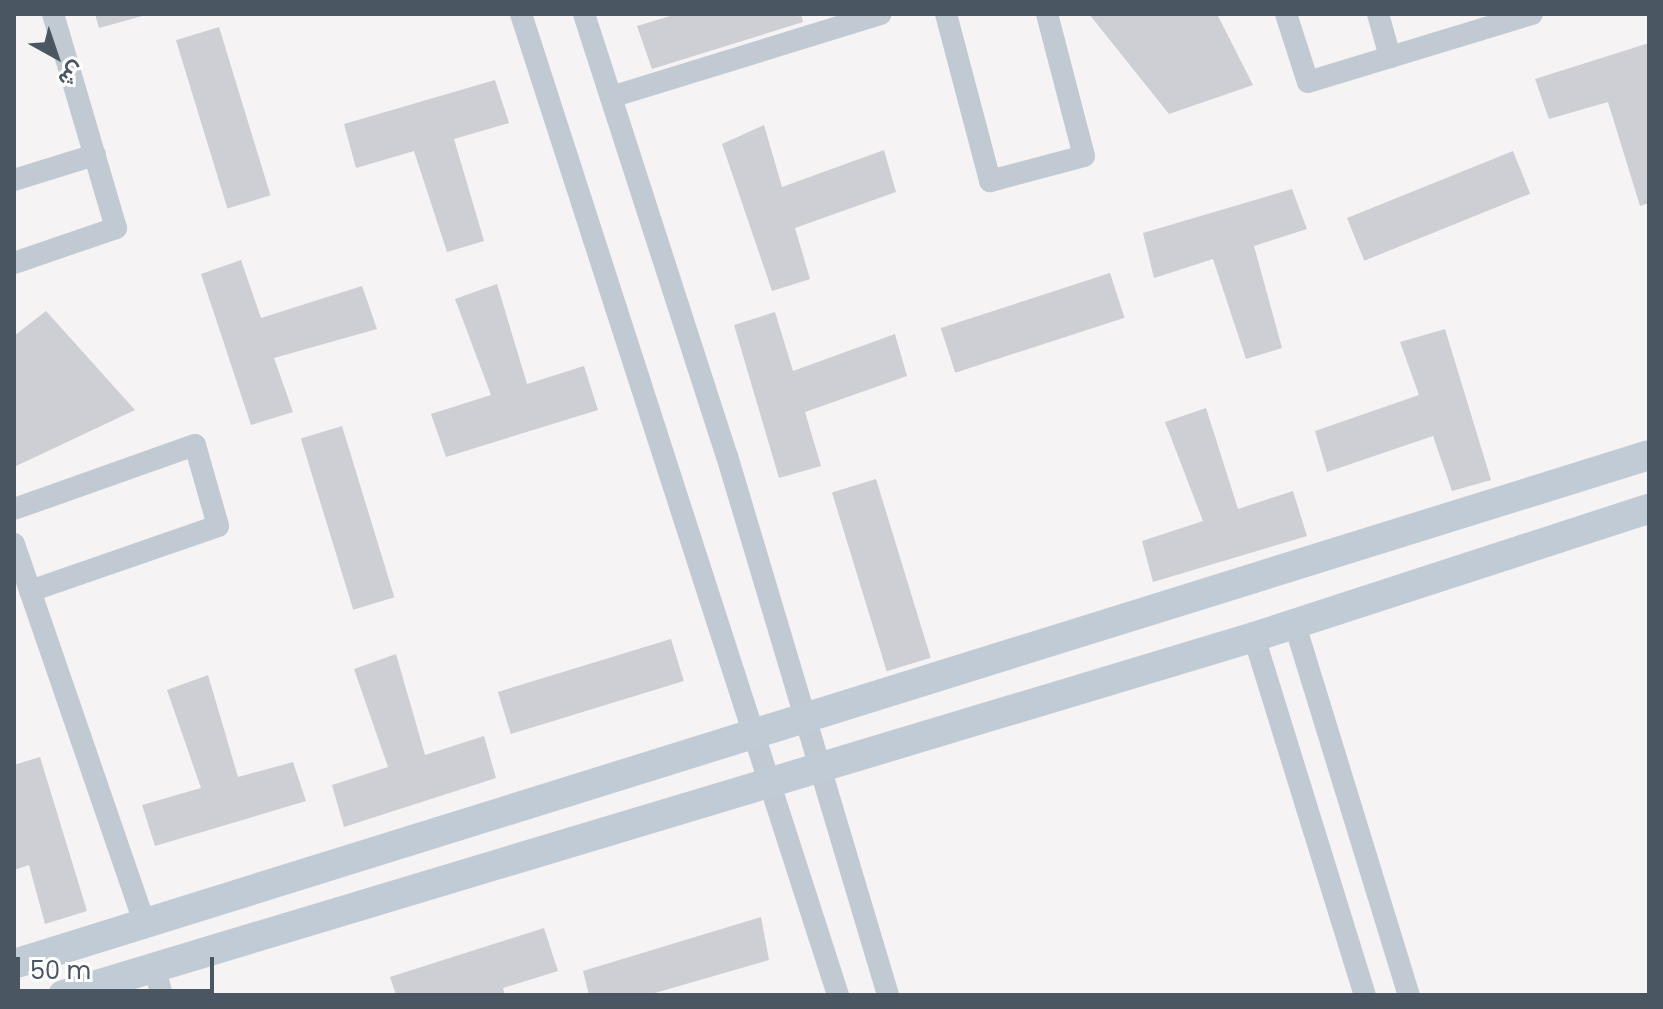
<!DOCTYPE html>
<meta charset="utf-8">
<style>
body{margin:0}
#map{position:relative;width:1663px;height:1009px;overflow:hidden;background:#f5f3f3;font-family:Poppins,Vazirmatn,sans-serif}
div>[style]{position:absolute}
.building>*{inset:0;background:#cdcfd5;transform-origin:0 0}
.street>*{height:22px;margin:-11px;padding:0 11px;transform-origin:11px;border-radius:11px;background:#c1cad2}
.secondary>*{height:30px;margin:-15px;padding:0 15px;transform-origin:15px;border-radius:15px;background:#c1cbd6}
span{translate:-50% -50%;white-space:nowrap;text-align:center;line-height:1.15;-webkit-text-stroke:7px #fff;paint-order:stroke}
.frame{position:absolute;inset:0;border:16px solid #4a5661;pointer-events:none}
.north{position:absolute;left:16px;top:16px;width:80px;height:80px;-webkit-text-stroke:6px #fff;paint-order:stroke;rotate:140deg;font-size:22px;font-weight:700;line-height:32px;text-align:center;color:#4a5661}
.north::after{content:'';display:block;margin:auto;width:28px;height:36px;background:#4a5661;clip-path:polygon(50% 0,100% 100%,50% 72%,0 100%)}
.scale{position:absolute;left:16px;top:957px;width:198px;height:36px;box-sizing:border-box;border:4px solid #4a5661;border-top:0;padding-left:10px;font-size:24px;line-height:28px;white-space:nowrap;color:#4a5661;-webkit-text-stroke:6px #fff;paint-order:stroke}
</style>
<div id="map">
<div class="building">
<div style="clip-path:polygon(95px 14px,145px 14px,146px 15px,99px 28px)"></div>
<div style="clip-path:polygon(677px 14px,801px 14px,803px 22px,652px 69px,637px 26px)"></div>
<div style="clip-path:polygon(1089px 14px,1217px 14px,1253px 85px,1169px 114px)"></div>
<div style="left:219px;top:27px;width:176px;height:45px;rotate:73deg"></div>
<div style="clip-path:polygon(1649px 43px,1649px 203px,1640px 206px,1608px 102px,1549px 119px,1535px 79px)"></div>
<div style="clip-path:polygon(495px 80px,509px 123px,454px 139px,484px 241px,447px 252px,414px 151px,356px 168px,344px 124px)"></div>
<div style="clip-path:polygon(764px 125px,782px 187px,884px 150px,896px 192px,795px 228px,810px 279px,772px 291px,722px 144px)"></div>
<div style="left:1513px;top:151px;width:46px;height:179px;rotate:68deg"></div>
<div style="clip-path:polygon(1292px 189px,1307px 229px,1254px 246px,1282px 348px,1246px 359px,1213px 259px,1154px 278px,1143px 233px)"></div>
<div style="clip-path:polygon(241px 260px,261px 318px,362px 286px,377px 329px,274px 358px,293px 412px,251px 425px,201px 274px)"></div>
<div style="left:1110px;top:273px;width:47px;height:178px;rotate:72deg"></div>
<div style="clip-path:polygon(497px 284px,527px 384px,584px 366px,598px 410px,446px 457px,431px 414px,491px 395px,455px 299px)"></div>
<div style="clip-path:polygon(46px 311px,135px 410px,14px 467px,14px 336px)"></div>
<div style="clip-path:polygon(775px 312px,793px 371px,895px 334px,907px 376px,805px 412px,821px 466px,779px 478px,734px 325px)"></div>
<div style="clip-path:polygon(1445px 329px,1491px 480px,1452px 491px,1433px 436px,1327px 472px,1315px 431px,1419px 395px,1400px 342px)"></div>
<div style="clip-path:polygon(1206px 408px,1238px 509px,1293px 491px,1307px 536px,1153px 582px,1142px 541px,1203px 521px,1165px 422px)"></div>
<div style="left:342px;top:426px;width:179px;height:43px;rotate:73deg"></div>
<div style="left:876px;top:479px;width:187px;height:46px;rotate:73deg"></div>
<div style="left:671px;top:639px;width:44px;height:181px;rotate:73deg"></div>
<div style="clip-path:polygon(396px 654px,425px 755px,484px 736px,496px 778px,344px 827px,332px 785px,388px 767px,354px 669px)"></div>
<div style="clip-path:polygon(208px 675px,238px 777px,293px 762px,306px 801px,155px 846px,142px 805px,201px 788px,167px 690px)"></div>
<div style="clip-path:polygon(40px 757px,87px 911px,45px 924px,29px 865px,14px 870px,14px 765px)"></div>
<div style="clip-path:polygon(761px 917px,769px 960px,648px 995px,589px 995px,583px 971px)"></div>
<div style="clip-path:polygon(544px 928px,558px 971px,503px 988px,505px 995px,396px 995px,390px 977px)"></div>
</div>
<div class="street">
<div style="left:521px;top:14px;width:1031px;rotate:72.09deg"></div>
<div style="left:584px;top:14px;width:465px;rotate:72.1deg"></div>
<div style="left:727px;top:456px;width:563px;rotate:73.37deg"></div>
<div style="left:946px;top:14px;width:173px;rotate:75.2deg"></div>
<div style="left:990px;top:181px;width:97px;rotate:-14.9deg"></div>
<div style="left:1084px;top:156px;width:147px;rotate:-104.6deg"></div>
<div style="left:1286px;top:14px;width:71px;rotate:72.1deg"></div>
<div style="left:1308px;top:82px;width:234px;rotate:-16.9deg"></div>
<div style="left:1378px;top:14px;width:45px;rotate:74.4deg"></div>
<div style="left:611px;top:97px;width:282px;rotate:-17.1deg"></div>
<div style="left:14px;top:180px;width:85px;rotate:-17.2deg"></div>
<div style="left:14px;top:263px;width:108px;rotate:-18.9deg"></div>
<div style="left:116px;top:228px;width:223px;rotate:-106.4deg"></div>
<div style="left:14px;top:509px;width:192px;rotate:-19.5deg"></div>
<div style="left:195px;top:445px;width:84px;rotate:74.1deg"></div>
<div style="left:218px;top:526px;width:199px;rotate:160.9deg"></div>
<div style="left:14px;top:544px;width:402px;rotate:71deg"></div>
<div style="left:1295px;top:625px;width:387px;rotate:72.9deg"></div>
<div style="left:1254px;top:637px;width:375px;rotate:72.8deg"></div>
<div style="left:154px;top:967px;width:29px;rotate:74deg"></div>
</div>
<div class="secondary">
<div style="left:14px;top:964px;width:1712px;rotate:-17.29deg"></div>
<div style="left:63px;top:995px;width:1244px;rotate:-16.73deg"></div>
<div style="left:1254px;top:637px;width:415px;rotate:-18deg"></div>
</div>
<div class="frame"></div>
<div class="north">ش</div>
<div class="scale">50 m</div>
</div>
